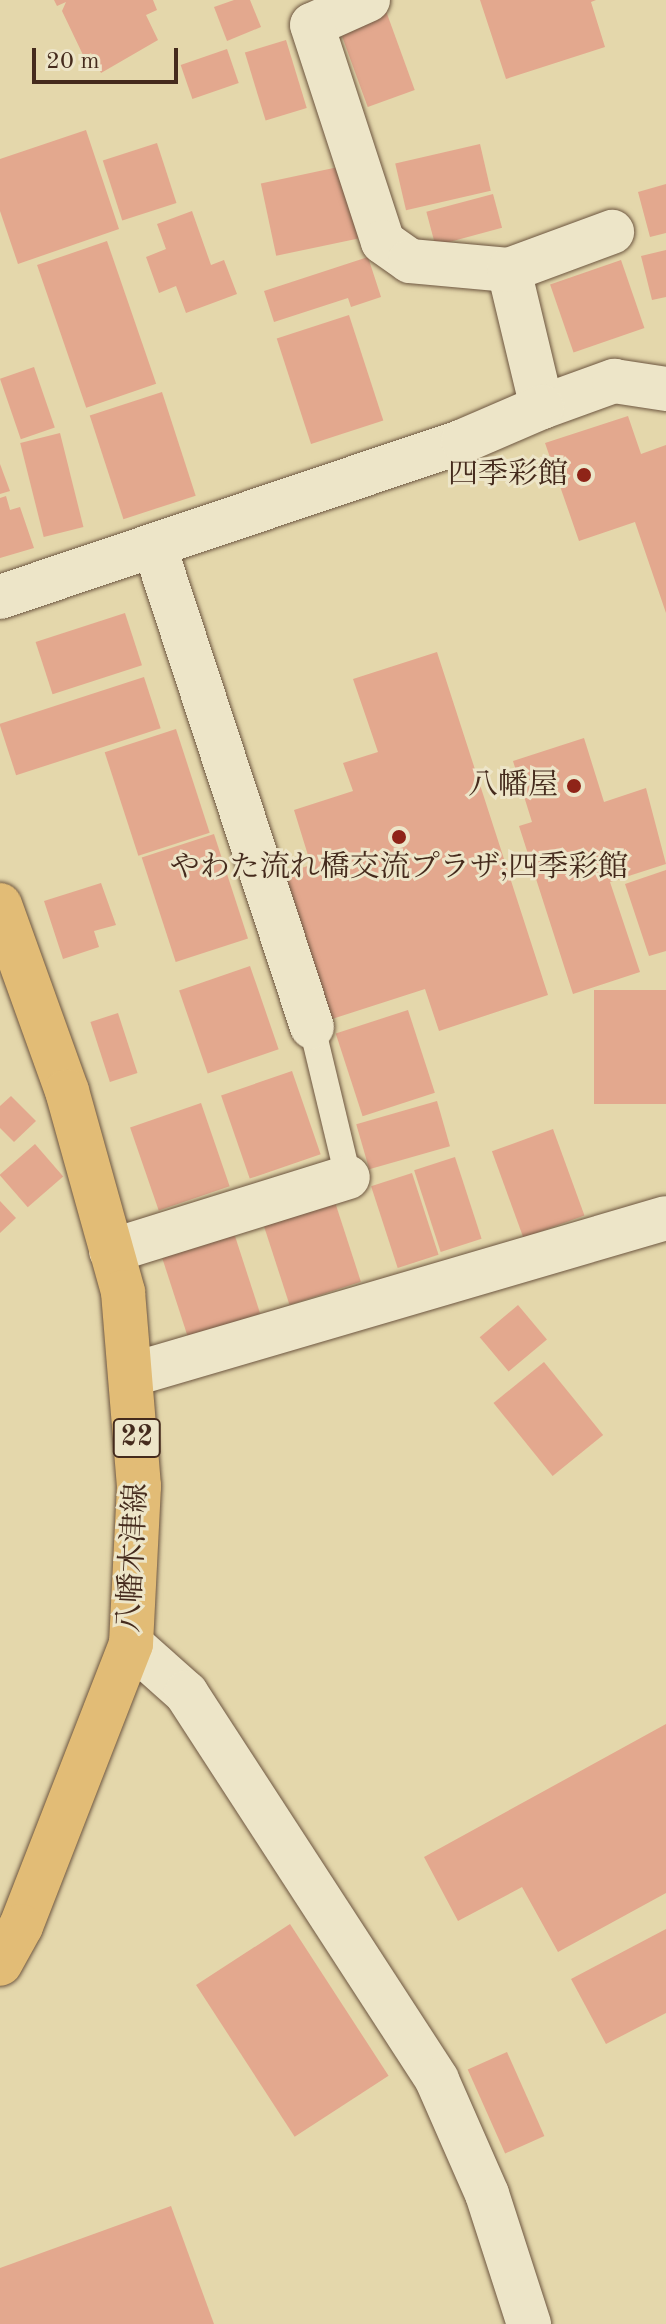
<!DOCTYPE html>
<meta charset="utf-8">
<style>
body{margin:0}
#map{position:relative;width:666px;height:2324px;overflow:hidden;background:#e4d7ab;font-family:"Old Standard TT","Noto Serif JP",serif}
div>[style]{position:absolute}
.building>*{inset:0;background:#e3a88e;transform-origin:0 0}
.roads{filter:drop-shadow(0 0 2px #6d5640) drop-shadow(0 0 2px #6d5640)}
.service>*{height:26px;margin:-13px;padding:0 13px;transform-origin:13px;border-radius:13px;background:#ede5c8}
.minor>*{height:44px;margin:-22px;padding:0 22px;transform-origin:22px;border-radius:22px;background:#ede5c8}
.tertiary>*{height:44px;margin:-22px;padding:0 22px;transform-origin:22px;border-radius:22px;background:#ede5c8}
.primary>*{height:44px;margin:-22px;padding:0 22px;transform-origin:22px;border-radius:22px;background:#e2bc76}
.dots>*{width:22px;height:22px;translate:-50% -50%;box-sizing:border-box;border:4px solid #ede5c8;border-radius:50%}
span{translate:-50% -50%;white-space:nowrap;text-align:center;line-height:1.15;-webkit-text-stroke:6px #ede5c8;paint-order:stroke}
.shield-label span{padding:2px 6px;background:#ede5c8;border:2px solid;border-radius:6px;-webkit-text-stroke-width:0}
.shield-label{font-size:28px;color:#452b1d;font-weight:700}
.poi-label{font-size:30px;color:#452b1d}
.right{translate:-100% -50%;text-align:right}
.street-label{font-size:30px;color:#452b1d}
.scale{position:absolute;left:32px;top:48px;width:146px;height:36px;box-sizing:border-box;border:4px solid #452b1d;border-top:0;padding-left:10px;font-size:24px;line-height:28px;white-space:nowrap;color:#452b1d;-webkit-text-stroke:6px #ede5c8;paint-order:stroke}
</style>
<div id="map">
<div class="building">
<div style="clip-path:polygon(54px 0,153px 0,157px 10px,146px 15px,158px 40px,101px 73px,91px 53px,84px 57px,62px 11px,66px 2px,57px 6px)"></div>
<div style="clip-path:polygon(234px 0,250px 0,261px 27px,227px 41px,214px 7px)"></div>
<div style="clip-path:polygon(480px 0,596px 0,591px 2px,605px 47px,506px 79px)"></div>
<div style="left:386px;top:11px;width:84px;height:50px;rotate:70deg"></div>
<div style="left:286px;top:40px;width:71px;height:43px;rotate:73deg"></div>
<div style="left:227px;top:49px;width:36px;height:49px;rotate:71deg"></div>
<div style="clip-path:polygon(86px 130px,119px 229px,18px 264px,0 211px,0 159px)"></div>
<div style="left:157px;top:143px;width:63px;height:57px;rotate:72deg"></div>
<div style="left:480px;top:144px;width:48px;height:87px;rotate:77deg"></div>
<div style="left:343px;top:166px;width:74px;height:84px;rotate:78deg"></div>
<div style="clip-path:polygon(666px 184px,666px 233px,650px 237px,638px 192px)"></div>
<div style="left:493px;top:194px;width:35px;height:69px;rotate:75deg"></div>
<div style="clip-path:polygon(192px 211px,211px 265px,224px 260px,237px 294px,186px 313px,176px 286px,159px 293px,146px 257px,166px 249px,157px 224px)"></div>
<div style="left:107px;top:241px;width:151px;height:74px;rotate:71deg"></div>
<div style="clip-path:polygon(666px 250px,666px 297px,652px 300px,641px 256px)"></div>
<div style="clip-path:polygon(368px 257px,381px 297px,351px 307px,348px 298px,274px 322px,264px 291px)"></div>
<div style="left:621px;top:260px;width:72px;height:75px;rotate:71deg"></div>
<div style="left:349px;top:315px;width:111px;height:76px;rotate:72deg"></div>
<div style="left:34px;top:367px;width:64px;height:36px;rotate:71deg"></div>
<div style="left:162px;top:392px;width:109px;height:76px;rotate:72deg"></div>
<div style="clip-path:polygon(628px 416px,641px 454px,666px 445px,666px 613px,635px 522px,579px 541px,545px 443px)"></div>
<div style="left:60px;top:433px;width:97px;height:41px;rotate:76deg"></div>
<div style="clip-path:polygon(0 464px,10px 491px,0 494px)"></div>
<div style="clip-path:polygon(6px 496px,10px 510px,20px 507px,34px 548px,0 558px,0 498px)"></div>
<div style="left:125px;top:613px;width:55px;height:94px;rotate:72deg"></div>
<div style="clip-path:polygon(437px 652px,548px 995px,439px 1031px,425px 989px,332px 1019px,285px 873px,311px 865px,294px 810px,353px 791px,343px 763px,378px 752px,353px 679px)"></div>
<div style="left:144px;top:677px;width:54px;height:152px;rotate:72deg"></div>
<div style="left:176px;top:729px;width:109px;height:75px;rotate:72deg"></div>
<div style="clip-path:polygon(584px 738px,604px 802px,646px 788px,666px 864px,610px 882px,640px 972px,573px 994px,519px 826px,532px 822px,513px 761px)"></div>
<div style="left:214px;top:834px;width:110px;height:76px;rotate:72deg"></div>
<div style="clip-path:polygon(666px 870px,666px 951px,649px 956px,625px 884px)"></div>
<div style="clip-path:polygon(101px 883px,116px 925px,94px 931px,99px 947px,63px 959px,44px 901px)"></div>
<div style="left:250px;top:966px;width:88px;height:75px;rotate:71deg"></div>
<div style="left:666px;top:990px;width:114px;height:72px;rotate:90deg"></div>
<div style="left:408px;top:1010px;width:87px;height:76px;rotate:72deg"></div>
<div style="left:118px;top:1013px;width:63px;height:29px;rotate:72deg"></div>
<div style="left:292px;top:1071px;width:88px;height:75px;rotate:71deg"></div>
<div style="clip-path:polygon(11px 1096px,36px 1121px,14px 1142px,0 1128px,0 1106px)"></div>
<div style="left:437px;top:1101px;width:47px;height:84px;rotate:74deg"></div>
<div style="left:201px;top:1103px;width:88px;height:75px;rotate:71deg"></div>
<div style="left:553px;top:1129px;width:92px;height:65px;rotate:70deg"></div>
<div style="left:35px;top:1144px;width:43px;height:47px;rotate:49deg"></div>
<div style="left:455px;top:1157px;width:86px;height:43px;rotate:72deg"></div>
<div style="left:412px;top:1173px;width:86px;height:43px;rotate:72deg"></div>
<div style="left:334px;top:1199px;width:87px;height:75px;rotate:72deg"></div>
<div style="clip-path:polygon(0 1201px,16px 1218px,0 1233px)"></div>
<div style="left:234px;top:1233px;width:89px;height:76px;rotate:72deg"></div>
<div style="left:518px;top:1305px;width:45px;height:50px;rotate:50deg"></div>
<div style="left:544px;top:1362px;width:94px;height:65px;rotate:51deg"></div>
<div style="clip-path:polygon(666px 1724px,666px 1893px,558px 1952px,522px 1887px,458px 1921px,424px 1857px)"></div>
<div style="left:290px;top:1924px;width:181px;height:112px;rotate:57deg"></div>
<div style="clip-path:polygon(666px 1929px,666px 2013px,606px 2044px,571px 1979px)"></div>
<div style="left:507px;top:2052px;width:92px;height:43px;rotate:66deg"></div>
<div style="clip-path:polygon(171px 2206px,214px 2324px,0 2324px,0 2268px)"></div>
</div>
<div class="roads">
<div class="service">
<div style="left:312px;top:1027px;width:154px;rotate:76.5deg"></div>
</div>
<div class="minor">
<div style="left:368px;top:0;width:61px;rotate:155.9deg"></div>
<div style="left:312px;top:25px;width:228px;rotate:71.9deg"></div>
<div style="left:383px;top:242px;width:33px;rotate:35deg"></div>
<div style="left:410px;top:261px;width:99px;rotate:5.2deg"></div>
<div style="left:509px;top:270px;width:141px;rotate:76.5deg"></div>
<div style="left:542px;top:407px;width:77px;rotate:-19.9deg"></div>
<div style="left:614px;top:381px;width:53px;rotate:8.7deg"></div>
<div style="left:509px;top:270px;width:110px;rotate:-20.3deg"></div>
<div style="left:155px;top:548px;width:504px;rotate:71.85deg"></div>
<div style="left:111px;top:1251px;width:248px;rotate:-17.3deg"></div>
<div style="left:134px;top:1374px;width:554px;rotate:-16.34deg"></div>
<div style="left:131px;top:1644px;width:74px;rotate:41.7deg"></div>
<div style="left:186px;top:1693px;width:461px;rotate:57deg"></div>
<div style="left:437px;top:2080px;width:124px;rotate:66.3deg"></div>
<div style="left:487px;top:2194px;width:137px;rotate:72.1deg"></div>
</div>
<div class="tertiary">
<div style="left:0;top:597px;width:489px;rotate:-18.6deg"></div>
<div style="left:463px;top:441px;width:86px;rotate:-23.3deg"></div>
</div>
<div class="primary">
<div style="left:0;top:905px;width:198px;rotate:70.2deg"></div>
<div style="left:67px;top:1091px;width:209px;rotate:74.4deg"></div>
<div style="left:123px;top:1292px;width:195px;rotate:85.3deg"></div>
<div style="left:139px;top:1486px;width:158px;rotate:92.9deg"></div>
<div style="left:131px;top:1644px;width:303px;rotate:111.3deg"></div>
<div style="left:21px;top:1926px;width:43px;rotate:118.9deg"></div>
</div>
</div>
<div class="dots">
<div style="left:584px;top:475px;background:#8f2418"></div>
<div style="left:574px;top:786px;background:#8f2418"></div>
<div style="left:399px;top:837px;background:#8f2418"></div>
</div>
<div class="shield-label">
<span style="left:137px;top:1438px">22</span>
</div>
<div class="poi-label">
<span class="right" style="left:568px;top:475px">四季彩館</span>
<span class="right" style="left:558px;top:786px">八幡屋</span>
<span style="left:399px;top:868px">やわた流れ橋交流プラザ;四季彩館</span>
</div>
<div class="street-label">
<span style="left:134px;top:1558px;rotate:-87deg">八幡木津線</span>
</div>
<div class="scale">20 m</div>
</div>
